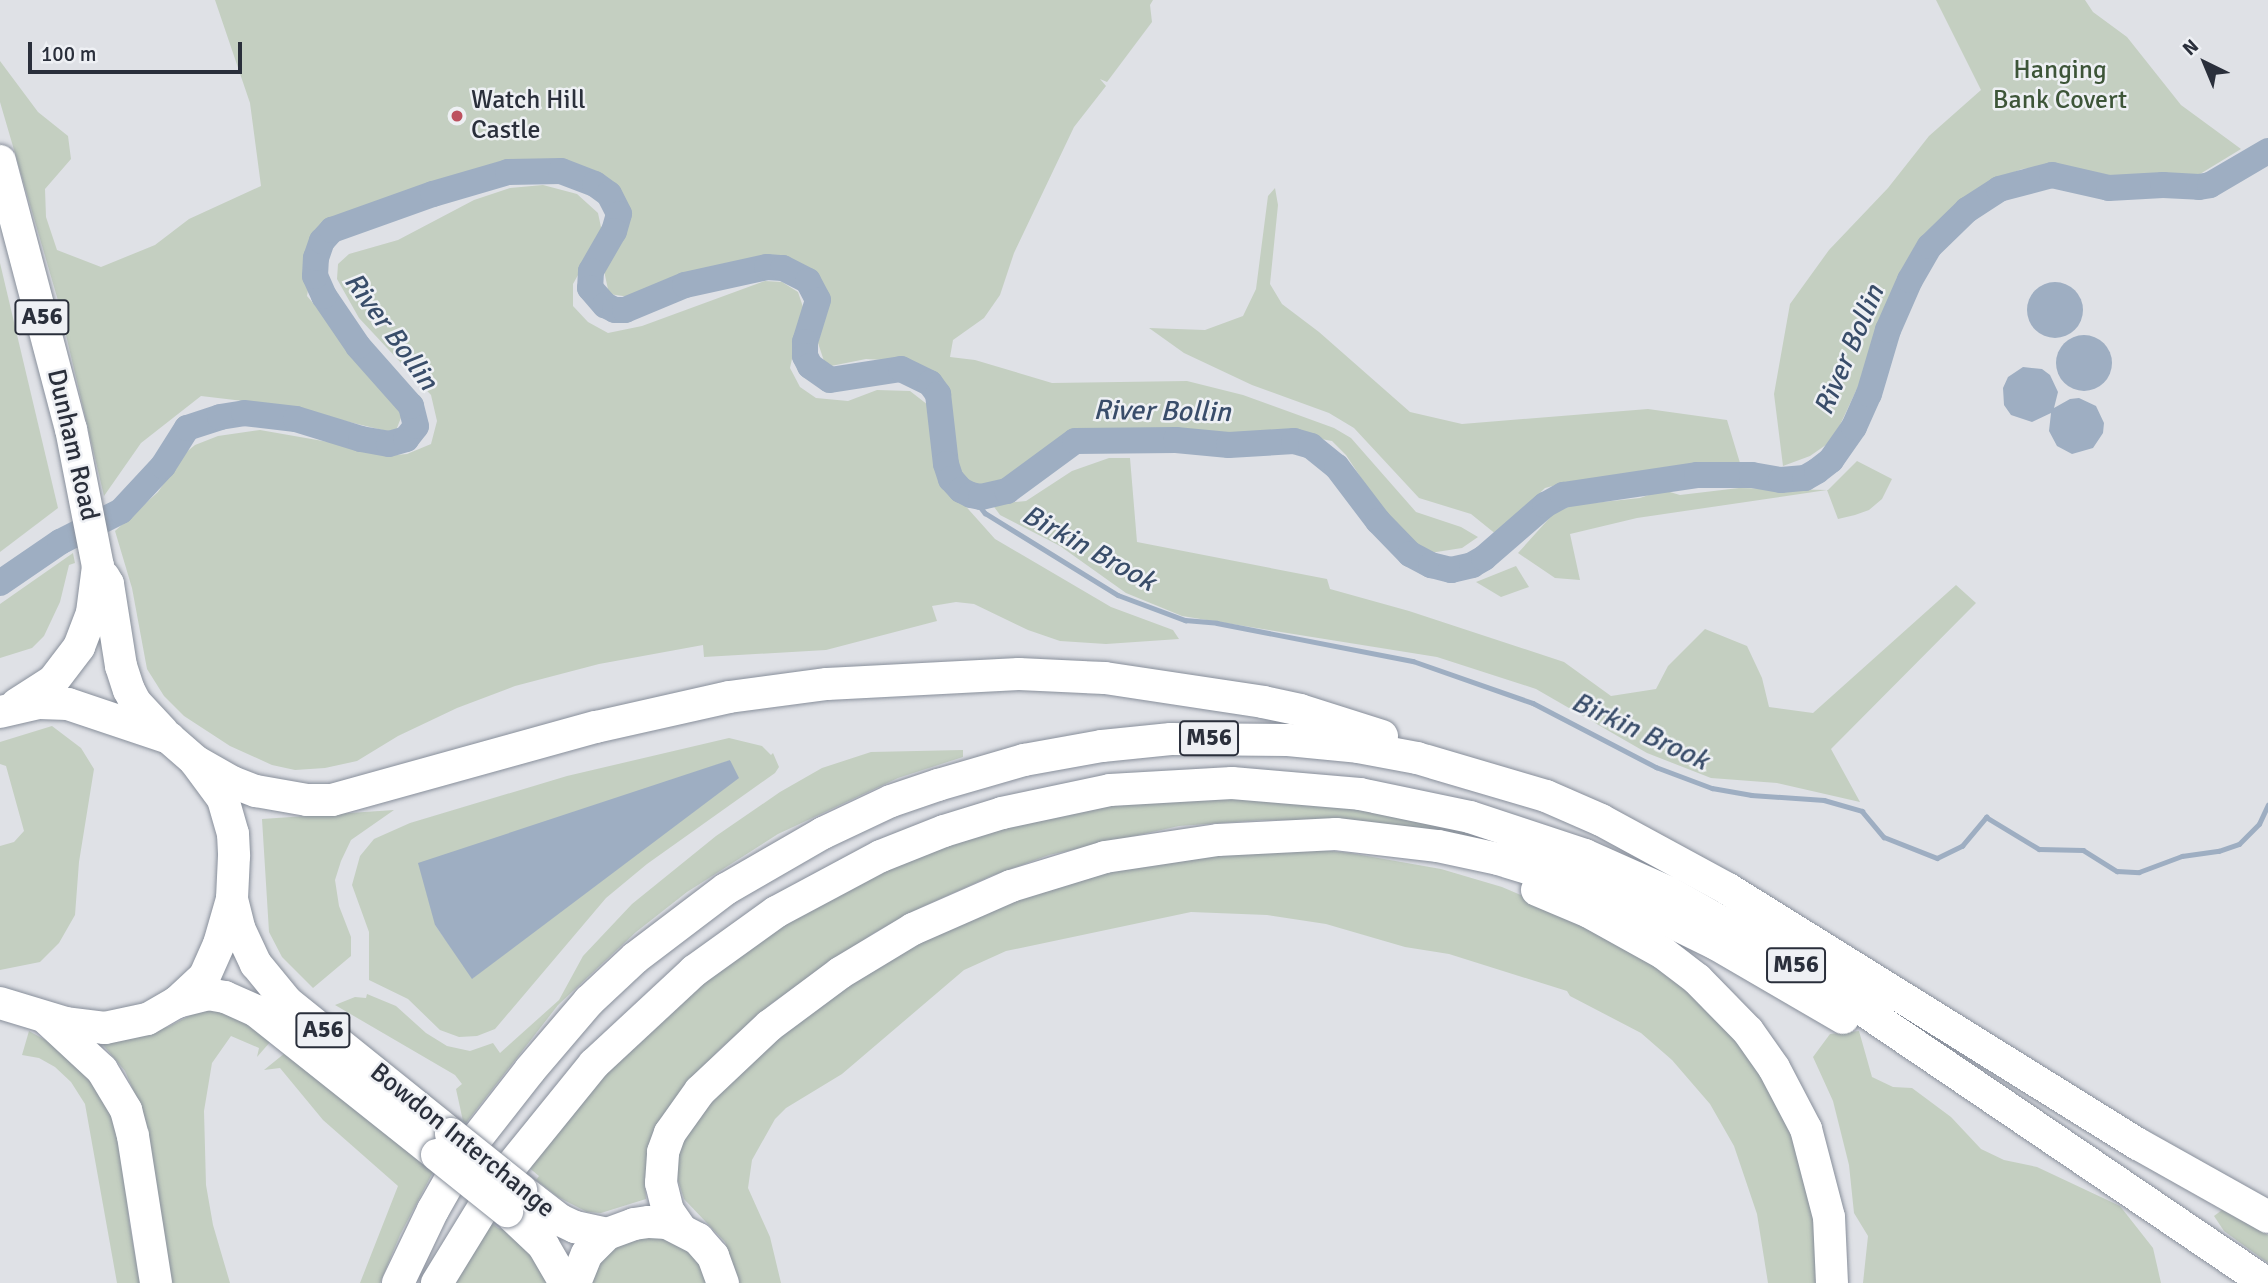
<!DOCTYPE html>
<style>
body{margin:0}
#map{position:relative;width:2268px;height:1283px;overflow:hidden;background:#dfe1e6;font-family:Signika,sans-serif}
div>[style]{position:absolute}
.green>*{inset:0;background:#c4cfc1}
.water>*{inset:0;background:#9eaec2}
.round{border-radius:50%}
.stream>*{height:4.5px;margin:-2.25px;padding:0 2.25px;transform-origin:2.25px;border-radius:2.25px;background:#9eaec2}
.river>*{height:26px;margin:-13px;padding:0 13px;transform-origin:13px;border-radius:13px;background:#9eaec2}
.roads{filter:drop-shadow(0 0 2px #888f9b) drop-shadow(0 0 2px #888f9b)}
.highway>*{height:32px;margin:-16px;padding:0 16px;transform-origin:16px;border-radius:16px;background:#fff}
.bridges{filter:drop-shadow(0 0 2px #888f9b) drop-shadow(0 0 2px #888f9b)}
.highway-bridge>*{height:32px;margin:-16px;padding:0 16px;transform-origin:16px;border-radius:16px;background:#fff}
.dots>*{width:19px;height:19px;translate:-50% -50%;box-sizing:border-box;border:4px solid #eef0f4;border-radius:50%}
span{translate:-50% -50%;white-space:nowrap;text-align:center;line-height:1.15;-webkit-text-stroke:5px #eef0f4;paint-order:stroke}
.shield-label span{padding:2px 5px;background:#eef0f4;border:2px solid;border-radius:5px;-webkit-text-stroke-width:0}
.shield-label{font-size:24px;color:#2a2f3b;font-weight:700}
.park-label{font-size:26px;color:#3d5538}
.poi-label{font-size:26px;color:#2a2f3b}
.left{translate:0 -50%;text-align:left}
.street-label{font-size:26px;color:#2a2f3b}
.water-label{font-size:28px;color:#394d6a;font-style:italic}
.north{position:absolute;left:2170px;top:28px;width:70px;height:70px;-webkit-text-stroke:5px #eef0f4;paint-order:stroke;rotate:317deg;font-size:19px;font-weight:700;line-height:28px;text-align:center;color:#2a2f3b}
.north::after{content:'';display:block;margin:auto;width:24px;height:32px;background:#2a2f3b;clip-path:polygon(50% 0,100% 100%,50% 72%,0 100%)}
.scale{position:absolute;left:28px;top:42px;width:214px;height:32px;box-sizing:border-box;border:4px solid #2a2f3b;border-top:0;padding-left:9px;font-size:21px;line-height:24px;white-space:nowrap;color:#2a2f3b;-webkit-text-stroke:5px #eef0f4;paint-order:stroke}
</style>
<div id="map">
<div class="green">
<div style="clip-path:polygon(215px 0,1153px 0,1150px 5px,1152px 22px,1107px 82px,1100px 79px,1106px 86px,1074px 127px,1014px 253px,1000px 295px,984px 318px,953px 340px,950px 357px,975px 360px,1052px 383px,1187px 381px,1243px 395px,1334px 428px,1351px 438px,1416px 512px,1461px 527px,1478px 537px,1462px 548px,1430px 553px,1402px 540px,1346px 455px,1332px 441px,1289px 433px,1248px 440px,1188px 435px,1078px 434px,1051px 450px,1019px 477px,993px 490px,971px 490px,957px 471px,947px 392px,937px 376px,903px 361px,866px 359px,826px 367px,818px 343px,829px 300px,792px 259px,657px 301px,609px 294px,603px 266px,625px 209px,546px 163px,380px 207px,318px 234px,307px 296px,404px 410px,395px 433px,278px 405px,201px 396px,141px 443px,104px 496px,57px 297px,0 102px,0 61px,38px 112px,68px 136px,71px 159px,45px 189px,46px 217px,57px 250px,101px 267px,155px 245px,189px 219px,261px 186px,250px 103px)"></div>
<div style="clip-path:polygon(1936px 0,2085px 0,2093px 12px,2127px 37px,2181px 105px,2241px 149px,2200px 174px,2113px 178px,2058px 165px,2022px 169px,1989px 182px,1957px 204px,1930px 234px,1888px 310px,1861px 380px,1833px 440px,1810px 456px,1783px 466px,1774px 394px,1790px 304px,1829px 250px,1888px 188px,1929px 136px,1981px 90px)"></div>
<div style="clip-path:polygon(543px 185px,577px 194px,598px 213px,602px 232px,573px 284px,573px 306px,588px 322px,608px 333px,642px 326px,765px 281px,782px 282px,798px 292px,803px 307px,790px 368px,800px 387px,816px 398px,848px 401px,877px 390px,910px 391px,928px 405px,936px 425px,939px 468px,961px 501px,995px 539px,1111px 607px,1173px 630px,1179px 639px,1106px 644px,1060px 641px,1028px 630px,974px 604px,956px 602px,932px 606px,937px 621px,826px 650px,704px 657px,703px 645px,599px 664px,515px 686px,457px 708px,398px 736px,357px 761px,325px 768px,295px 770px,272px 765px,230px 746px,184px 716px,164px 696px,147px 669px,132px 588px,115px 531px,158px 492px,184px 454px,195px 445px,218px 436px,260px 430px,340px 444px,384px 456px,407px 454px,431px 444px,437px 421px,431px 395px,359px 318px,337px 279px,338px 264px,349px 254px,398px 240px,474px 200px,510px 188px)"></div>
<div style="clip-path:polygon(1275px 188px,1278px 205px,1270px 284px,1282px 304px,1319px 332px,1410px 412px,1462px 424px,1648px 409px,1727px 420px,1740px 463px,1568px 482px,1545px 488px,1497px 535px,1471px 514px,1419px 498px,1354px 428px,1329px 413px,1252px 385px,1184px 353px,1149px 328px,1205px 330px,1243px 316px,1256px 289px,1268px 196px)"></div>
<div style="clip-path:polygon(0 263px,58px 508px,0 552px)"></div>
<div style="clip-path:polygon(1109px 458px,1130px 458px,1137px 542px,1327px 579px,1330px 589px,1409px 611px,1564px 662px,1611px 696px,1656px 689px,1668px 666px,1705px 629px,1747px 646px,1762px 678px,1769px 707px,1813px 713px,1956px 585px,1976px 603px,1831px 749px,1860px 802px,1777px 783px,1711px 778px,1647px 753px,1536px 689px,1437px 657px,1182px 616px,1126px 593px,1060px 546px,1000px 515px,992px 504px,1026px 501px,1072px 471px)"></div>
<div style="clip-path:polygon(1857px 461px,1892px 479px,1882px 499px,1869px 510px,1855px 515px,1838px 519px,1827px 490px,1637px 518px,1570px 534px,1580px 580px,1555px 578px,1518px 553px,1555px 512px,1574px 505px,1640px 498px,1663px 490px,1680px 495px,1739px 488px,1828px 490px)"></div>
<div style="clip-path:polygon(73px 553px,75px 563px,69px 565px,60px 602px,44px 636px,32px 648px,0 658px,0 604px)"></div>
<div style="clip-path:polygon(1516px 566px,1529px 587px,1501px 597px,1476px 582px)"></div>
<div style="clip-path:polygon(52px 726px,81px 748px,94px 769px,79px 862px,75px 915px,59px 943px,40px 962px,0 970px,0 846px,14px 842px,24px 831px,6px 766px,0 764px,0 742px)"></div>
<div style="clip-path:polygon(evenodd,729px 738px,762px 746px,771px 755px,773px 753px,779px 767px,775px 773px,647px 864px,606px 898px,495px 1029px,477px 1036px,459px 1037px,440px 1030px,408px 999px,369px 980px,369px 932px,352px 885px,360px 856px,374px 839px,410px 823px,567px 776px,729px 738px,731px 760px,473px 978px,435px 925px,659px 785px,731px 760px)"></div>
<div style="clip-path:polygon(963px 750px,963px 757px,898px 778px,778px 834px,687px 892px,636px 932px,558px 1005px,466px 1123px,463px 1121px,456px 1089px,462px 1084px,455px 1075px,335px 1005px,355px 997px,366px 998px,367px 994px,396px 1006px,426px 1033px,447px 1046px,470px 1051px,493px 1043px,500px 1053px,559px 1000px,583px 956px,632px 904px,716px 836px,780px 792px,822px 768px,871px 752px)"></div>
<div style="clip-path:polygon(1181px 798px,1295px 799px,1420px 818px,1538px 852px,1340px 821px,1262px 820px,1179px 826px,1049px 855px,991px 876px,924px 906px,874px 933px,772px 1003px,718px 1051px,676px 1097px,663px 1116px,649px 1182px,645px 1183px,646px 1199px,601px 1213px,587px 1212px,558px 1197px,536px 1180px,539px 1176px,527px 1166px,598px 1081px,675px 1005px,746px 950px,828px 898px,918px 855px,1022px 821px,1133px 802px)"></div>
<div style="clip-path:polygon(394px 810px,351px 840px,341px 861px,335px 880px,339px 906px,351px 937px,351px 956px,313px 988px,282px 957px,269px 932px,262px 819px)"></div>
<div style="clip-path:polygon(1292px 847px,1350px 853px,1441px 869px,1502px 887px,1587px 923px,1642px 953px,1728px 1025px,1779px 1104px,1814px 1193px,1818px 1283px,1768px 1283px,1757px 1214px,1734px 1146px,1710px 1104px,1672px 1060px,1641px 1033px,1570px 996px,1567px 991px,1449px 954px,1405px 947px,1326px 924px,1267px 915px,1191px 912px,1006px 951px,964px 970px,842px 1074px,786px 1108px,775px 1119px,752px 1160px,748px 1188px,770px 1237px,781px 1283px,740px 1283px,725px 1242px,684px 1199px,677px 1177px,672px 1177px,679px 1149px,701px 1109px,747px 1062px,865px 970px,1008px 898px,1150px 860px)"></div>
<div style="clip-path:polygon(208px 1006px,256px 1025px,271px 1041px,257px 1057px,259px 1048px,231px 1036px,212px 1063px,204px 1111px,206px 1185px,213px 1225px,230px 1283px,170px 1283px,143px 1113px,125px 1071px,99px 1040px,168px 1027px)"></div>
<div style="clip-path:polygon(29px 1031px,74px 1056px,111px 1105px,122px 1151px,129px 1221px,140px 1283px,117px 1283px,85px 1104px,71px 1082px,55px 1067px,39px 1058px,22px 1055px)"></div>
<div style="clip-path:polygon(1859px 1031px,1872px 1077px,1893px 1087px,1912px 1088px,1951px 1117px,1981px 1149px,2004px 1160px,2037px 1167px,2120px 1206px,2153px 1248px,2161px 1283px,1863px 1283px,1868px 1236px,1854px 1213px,1849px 1165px,1833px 1101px,1813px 1057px,1830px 1034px)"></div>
<div style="clip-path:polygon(285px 1053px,293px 1053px,433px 1172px,400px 1235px,380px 1283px,360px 1283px,398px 1186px,323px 1120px,280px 1068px,264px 1070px)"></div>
<div style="clip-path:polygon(2222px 1210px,2268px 1235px,2268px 1263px,2224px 1231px,2214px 1216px)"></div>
<div style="clip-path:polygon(491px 1222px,498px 1228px,506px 1230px,509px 1226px,554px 1283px,456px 1283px)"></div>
<div style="clip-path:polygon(624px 1234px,686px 1241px,712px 1283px,586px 1283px,588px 1274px)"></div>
</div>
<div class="water">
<div class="round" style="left:2027px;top:282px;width:56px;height:56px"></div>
<div class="round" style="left:2056px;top:335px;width:56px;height:56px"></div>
<div style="clip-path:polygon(2023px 367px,2042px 369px,2050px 375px,2058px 392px,2054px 408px,2070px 399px,2079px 398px,2096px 406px,2104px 423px,2103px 433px,2093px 448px,2072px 454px,2057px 446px,2049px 431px,2051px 413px,2032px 422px,2011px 415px,2004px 405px,2003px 388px,2008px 377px)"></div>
<div style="clip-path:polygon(730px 760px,739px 778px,472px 979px,435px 925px,418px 863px)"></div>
</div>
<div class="stream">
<div style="left:971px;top:495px;width:23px;rotate:52deg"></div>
<div style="left:985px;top:513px;width:156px;rotate:31.7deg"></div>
<div style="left:1118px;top:595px;width:72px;rotate:20.5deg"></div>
<div style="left:1185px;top:620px;width:32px;rotate:5deg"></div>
<div style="left:1217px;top:623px;width:200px;rotate:11deg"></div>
<div style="left:1413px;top:661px;width:127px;rotate:19.3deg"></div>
<div style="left:1533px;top:703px;width:139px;rotate:27.5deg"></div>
<div style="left:1656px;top:767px;width:60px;rotate:20.6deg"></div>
<div style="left:1712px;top:788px;width:40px;rotate:10deg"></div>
<div style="left:1751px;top:795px;width:73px;rotate:3.9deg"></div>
<div style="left:1824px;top:800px;width:40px;rotate:16deg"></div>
<div style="left:1862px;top:811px;width:34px;rotate:50deg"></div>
<div style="left:1884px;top:837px;width:57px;rotate:21.6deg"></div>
<div style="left:1937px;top:858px;width:28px;rotate:-26deg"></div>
<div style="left:1962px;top:846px;width:38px;rotate:-50deg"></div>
<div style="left:1986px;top:817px;width:62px;rotate:31.1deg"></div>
<div style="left:2039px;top:849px;width:44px;rotate:1.3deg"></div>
<div style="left:2083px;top:850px;width:40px;rotate:32deg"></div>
<div style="left:2117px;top:871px;width:22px;rotate:3deg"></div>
<div style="left:2139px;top:872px;width:46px;rotate:-20.4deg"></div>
<div style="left:2182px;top:856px;width:37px;rotate:-8deg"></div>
<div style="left:2219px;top:851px;width:21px;rotate:-19deg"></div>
<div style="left:2239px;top:844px;width:28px;rotate:-45deg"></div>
<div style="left:2259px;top:824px;width:21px;rotate:-65deg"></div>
</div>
<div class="river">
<div style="left:0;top:583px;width:73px;rotate:-34.3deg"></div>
<div style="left:60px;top:542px;width:68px;rotate:-26.9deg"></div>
<div style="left:121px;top:511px;width:62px;rotate:-47deg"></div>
<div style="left:163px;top:466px;width:45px;rotate:-57.7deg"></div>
<div style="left:187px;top:428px;width:35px;rotate:-18deg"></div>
<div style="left:220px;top:417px;width:24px;rotate:-9deg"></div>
<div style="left:244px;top:413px;width:52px;rotate:6.6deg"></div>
<div style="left:296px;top:419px;width:68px;rotate:17.1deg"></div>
<div style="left:361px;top:439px;width:28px;rotate:10deg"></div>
<div style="left:389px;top:444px;width:18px;rotate:-16deg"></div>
<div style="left:406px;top:439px;width:16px;rotate:-52deg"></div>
<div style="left:416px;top:426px;width:21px;rotate:-104deg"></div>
<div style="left:411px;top:406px;width:80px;rotate:-131.5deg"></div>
<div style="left:358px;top:346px;width:60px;rotate:-124.2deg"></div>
<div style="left:324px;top:296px;width:22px;rotate:-114deg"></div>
<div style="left:315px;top:276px;width:18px;rotate:-87deg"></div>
<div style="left:316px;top:258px;width:18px;rotate:-71deg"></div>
<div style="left:322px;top:241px;width:15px;rotate:-48deg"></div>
<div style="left:332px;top:230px;width:107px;rotate:-19.6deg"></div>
<div style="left:433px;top:194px;width:78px;rotate:-16.3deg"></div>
<div style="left:508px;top:172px;width:53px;rotate:-1.1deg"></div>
<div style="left:561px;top:171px;width:36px;rotate:21deg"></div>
<div style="left:595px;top:184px;width:17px;rotate:36deg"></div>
<div style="left:609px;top:194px;width:22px;rotate:63deg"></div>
<div style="left:619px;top:214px;width:18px;rotate:106deg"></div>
<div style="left:614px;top:231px;width:46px;rotate:119.9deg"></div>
<div style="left:591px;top:271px;width:17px;rotate:93deg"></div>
<div style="left:590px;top:288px;width:23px;rotate:49deg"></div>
<div style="left:605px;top:305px;width:11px;rotate:27deg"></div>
<div style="left:615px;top:310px;width:10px"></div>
<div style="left:625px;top:310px;width:65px;rotate:-22.6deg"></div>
<div style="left:685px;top:285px;width:84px;rotate:-12.4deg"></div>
<div style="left:767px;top:267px;width:16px;rotate:4deg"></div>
<div style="left:783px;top:268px;width:28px;rotate:27deg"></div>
<div style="left:808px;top:281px;width:21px;rotate:62deg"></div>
<div style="left:818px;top:300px;width:44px;rotate:107.2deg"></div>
<div style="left:805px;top:342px;width:14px;rotate:90deg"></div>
<div style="left:805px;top:356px;width:11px;rotate:63deg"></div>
<div style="left:810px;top:366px;width:24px;rotate:35deg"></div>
<div style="left:830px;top:380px;width:72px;rotate:-8.8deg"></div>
<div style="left:901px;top:369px;width:32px;rotate:26deg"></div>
<div style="left:930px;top:383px;width:14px;rotate:54deg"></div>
<div style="left:938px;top:394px;width:70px;rotate:83.5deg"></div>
<div style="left:946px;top:464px;width:16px;rotate:72deg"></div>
<div style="left:951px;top:479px;width:15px;rotate:48deg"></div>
<div style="left:961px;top:490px;width:11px;rotate:27deg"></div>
<div style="left:971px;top:495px;width:10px;rotate:11deg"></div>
<div style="left:981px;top:497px;width:27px;rotate:-13deg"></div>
<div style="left:1007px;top:491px;width:84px;rotate:-36.3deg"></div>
<div style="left:1075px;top:441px;width:101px;rotate:-0.6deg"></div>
<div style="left:1176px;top:440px;width:53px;rotate:5.4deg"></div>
<div style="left:1229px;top:445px;width:65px;rotate:-3.5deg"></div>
<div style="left:1294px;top:441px;width:18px;rotate:16deg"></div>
<div style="left:1311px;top:446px;width:33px;rotate:39deg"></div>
<div style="left:1337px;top:467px;width:68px;rotate:52.8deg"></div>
<div style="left:1378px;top:521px;width:46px;rotate:45.9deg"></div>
<div style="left:1410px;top:554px;width:24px;rotate:28deg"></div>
<div style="left:1431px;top:565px;width:21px;rotate:14deg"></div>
<div style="left:1451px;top:570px;width:22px;rotate:-13deg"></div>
<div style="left:1472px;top:565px;width:14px;rotate:-30deg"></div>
<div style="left:1484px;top:558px;width:81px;rotate:-41deg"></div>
<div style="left:1545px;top:505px;width:21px;rotate:-29deg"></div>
<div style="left:1563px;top:495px;width:135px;rotate:-8.5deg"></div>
<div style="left:1697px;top:475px;width:55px"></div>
<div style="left:1752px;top:475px;width:29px;rotate:10deg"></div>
<div style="left:1781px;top:480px;width:24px;rotate:-5deg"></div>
<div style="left:1805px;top:478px;width:14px;rotate:-30deg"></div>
<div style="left:1817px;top:471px;width:18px;rotate:-38deg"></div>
<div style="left:1831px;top:460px;width:40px;rotate:-55.1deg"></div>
<div style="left:1854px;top:427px;width:36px;rotate:-66deg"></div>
<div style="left:1869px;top:394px;width:67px;rotate:-73.5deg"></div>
<div style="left:1888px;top:330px;width:55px;rotate:-66.3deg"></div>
<div style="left:1910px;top:280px;width:39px;rotate:-60deg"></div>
<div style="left:1930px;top:246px;width:52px;rotate:-44.2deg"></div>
<div style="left:1967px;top:210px;width:38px;rotate:-33deg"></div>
<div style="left:1999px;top:189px;width:55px;rotate:-14.8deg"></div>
<div style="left:2052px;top:175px;width:58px;rotate:12.8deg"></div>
<div style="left:2109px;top:188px;width:54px;rotate:-3.2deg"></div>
<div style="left:2163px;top:185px;width:36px;rotate:3deg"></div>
<div style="left:2199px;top:187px;width:11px;rotate:-10deg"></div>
<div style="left:2210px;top:185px;width:67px;rotate:-30.4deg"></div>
</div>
<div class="roads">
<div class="highway">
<div style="left:0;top:161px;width:277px;rotate:75.2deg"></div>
<div style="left:71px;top:429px;width:140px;rotate:78.9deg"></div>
<div style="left:98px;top:566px;width:47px;rotate:97.3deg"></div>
<div style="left:92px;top:613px;width:36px;rotate:111deg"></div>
<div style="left:79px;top:647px;width:43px;rotate:127.4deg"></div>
<div style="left:53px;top:681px;width:43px;rotate:147.4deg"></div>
<div style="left:104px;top:577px;width:8px;rotate:60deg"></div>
<div style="left:108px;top:584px;width:83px;rotate:81deg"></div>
<div style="left:121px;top:666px;width:25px;rotate:72deg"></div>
<div style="left:129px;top:690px;width:13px;rotate:63deg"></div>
<div style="left:135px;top:702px;width:41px;rotate:47deg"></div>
<div style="left:0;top:712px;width:40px;rotate:-13deg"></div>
<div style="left:39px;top:703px;width:29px;rotate:2deg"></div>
<div style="left:68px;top:704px;width:107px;rotate:18.6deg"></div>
<div style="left:169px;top:738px;width:35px;rotate:41deg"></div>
<div style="left:195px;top:761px;width:47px;rotate:53.6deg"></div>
<div style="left:223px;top:799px;width:36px;rotate:74deg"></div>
<div style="left:233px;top:834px;width:22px;rotate:87deg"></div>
<div style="left:234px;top:856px;width:43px;rotate:92.7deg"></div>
<div style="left:232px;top:899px;width:47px;rotate:106.1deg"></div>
<div style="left:219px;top:944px;width:36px;rotate:114deg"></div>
<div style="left:204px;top:977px;width:37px;rotate:137deg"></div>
<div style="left:177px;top:1002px;width:34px;rotate:150deg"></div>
<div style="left:147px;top:1019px;width:43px;rotate:167.9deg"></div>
<div style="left:105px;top:1028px;width:39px;rotate:-173deg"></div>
<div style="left:66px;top:1023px;width:69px;rotate:-163.1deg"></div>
<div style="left:195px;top:761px;width:43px;rotate:29.6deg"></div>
<div style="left:232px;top:782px;width:26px;rotate:21deg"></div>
<div style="left:256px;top:791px;width:52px;rotate:10deg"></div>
<div style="left:307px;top:800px;width:25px"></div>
<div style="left:332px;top:800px;width:274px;rotate:-15.5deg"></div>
<div style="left:596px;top:727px;width:136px;rotate:-12.7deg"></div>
<div style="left:729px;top:697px;width:99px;rotate:-7.6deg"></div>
<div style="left:827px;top:684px;width:192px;rotate:-3deg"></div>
<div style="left:1019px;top:674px;width:86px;rotate:2.7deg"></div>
<div style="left:1105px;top:678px;width:160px;rotate:8.6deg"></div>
<div style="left:1263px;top:702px;width:38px;rotate:12deg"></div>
<div style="left:1300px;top:710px;width:86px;rotate:17.6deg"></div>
<div style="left:1537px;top:890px;width:56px;rotate:22.9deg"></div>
<div style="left:1589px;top:912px;width:85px;rotate:29deg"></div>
<div style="left:1663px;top:953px;width:43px;rotate:37.4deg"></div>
<div style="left:1697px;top:979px;width:73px;rotate:45.6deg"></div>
<div style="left:1748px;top:1031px;width:45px;rotate:54.9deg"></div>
<div style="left:1774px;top:1068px;width:69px;rotate:62.3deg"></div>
<div style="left:1806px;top:1129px;width:91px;rotate:75.4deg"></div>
<div style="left:1829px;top:1217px;width:66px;rotate:87.4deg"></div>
<div style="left:232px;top:899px;width:30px;rotate:76deg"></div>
<div style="left:239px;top:928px;width:40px;rotate:65deg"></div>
<div style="left:256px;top:964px;width:49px;rotate:50.8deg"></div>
<div style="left:287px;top:1002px;width:211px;rotate:38.8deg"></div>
<div style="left:177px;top:1002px;width:32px;rotate:-14deg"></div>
<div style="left:208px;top:994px;width:17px;rotate:10deg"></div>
<div style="left:225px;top:997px;width:34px;rotate:24deg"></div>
<div style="left:256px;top:1011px;width:231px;rotate:38.5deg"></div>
<div style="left:47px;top:1019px;width:75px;rotate:42.8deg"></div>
<div style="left:102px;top:1070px;width:47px;rotate:59deg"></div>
<div style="left:126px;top:1110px;width:27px;rotate:75deg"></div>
<div style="left:133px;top:1136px;width:149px;rotate:81.1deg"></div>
<div style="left:521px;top:1190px;width:49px;rotate:37.6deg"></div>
<div style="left:560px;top:1220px;width:17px;rotate:25deg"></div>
<div style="left:575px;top:1227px;width:33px;rotate:12deg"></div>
<div style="left:507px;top:1211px;width:50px;rotate:43.4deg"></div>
<div style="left:543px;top:1245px;width:44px;rotate:59.9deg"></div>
<div style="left:680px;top:1228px;width:21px;rotate:-125deg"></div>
<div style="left:668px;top:1211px;width:29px;rotate:-104deg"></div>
<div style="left:661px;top:1183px;width:31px;rotate:-86deg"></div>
<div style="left:663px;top:1152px;width:20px;rotate:-70deg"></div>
<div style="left:670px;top:1133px;width:52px;rotate:-54.5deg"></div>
<div style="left:700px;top:1091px;width:95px;rotate:-43.3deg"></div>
<div style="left:769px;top:1026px;width:89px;rotate:-36.7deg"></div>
<div style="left:840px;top:973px;width:85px;rotate:-31.1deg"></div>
<div style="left:913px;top:929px;width:107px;rotate:-23.7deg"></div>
<div style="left:1011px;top:886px;width:98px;rotate:-17.1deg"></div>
<div style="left:1105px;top:857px;width:114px;rotate:-8.6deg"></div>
<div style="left:1218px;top:840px;width:118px;rotate:-2.9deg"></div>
<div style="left:1336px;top:834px;width:103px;rotate:6.7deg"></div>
<div style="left:1438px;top:846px;width:61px;rotate:12.2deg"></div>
<div style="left:1498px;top:859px;width:123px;rotate:17deg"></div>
<div style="left:1616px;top:895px;width:111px;rotate:26.1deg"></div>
<div style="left:1716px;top:944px;width:147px;rotate:30.2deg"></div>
<div style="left:398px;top:1283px;width:81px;rotate:-64.4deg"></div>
<div style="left:433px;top:1210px;width:67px;rotate:-60.4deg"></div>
<div style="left:466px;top:1152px;width:104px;rotate:-52deg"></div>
<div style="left:530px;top:1070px;width:91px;rotate:-49.5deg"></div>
<div style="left:589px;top:1001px;width:63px;rotate:-43.1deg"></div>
<div style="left:635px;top:958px;width:114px;rotate:-37.2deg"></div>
<div style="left:726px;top:889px;width:112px;rotate:-30deg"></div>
<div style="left:823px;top:833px;width:75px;rotate:-25.2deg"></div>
<div style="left:891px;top:801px;width:50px;rotate:-18.8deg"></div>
<div style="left:938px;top:785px;width:90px;rotate:-16.2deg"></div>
<div style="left:1024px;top:760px;width:79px;rotate:-10.2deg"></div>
<div style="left:1102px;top:746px;width:69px;rotate:-5.8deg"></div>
<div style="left:1171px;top:739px;width:117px;rotate:0.5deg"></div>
<div style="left:1288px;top:740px;width:70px;rotate:5.7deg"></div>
<div style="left:1358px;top:747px;width:60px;rotate:10.6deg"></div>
<div style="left:1417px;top:758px;width:134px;rotate:16.4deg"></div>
<div style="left:1546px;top:796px;width:60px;rotate:23.6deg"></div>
<div style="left:1601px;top:820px;width:145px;rotate:28.5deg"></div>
<div style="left:1728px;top:889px;width:483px;rotate:31.9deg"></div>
<div style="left:2138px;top:1144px;width:149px;rotate:29.3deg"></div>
<div style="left:437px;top:1283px;width:121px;rotate:-58.5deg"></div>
<div style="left:500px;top:1180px;width:149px;rotate:-51deg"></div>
<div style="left:594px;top:1064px;width:137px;rotate:-42.9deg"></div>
<div style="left:694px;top:971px;width:101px;rotate:-35.7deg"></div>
<div style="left:776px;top:912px;width:119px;rotate:-28.1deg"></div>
<div style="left:881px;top:856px;width:68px;rotate:-21.6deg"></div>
<div style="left:944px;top:831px;width:61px;rotate:-17.2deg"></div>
<div style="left:1002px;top:813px;width:110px;rotate:-12deg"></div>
<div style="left:1110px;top:790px;width:122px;rotate:-3.3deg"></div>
<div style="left:1232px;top:783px;width:128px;rotate:4.9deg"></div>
<div style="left:1360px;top:794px;width:112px;rotate:11.8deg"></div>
<div style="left:1470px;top:817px;width:121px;rotate:18.3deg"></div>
<div style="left:1585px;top:855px;width:91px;rotate:24deg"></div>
<div style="left:1668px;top:892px;width:145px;rotate:29.4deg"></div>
<div style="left:1794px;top:963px;width:570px;rotate:34.14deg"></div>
<div style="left:575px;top:1283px;width:31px;rotate:-68deg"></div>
<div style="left:587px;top:1254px;width:28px;rotate:-45deg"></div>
<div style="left:607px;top:1234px;width:29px;rotate:-20deg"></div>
<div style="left:634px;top:1224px;width:15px;rotate:-8deg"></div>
<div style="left:649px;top:1222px;width:18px;rotate:3deg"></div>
<div style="left:667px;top:1223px;width:35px;rotate:27deg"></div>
<div style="left:698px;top:1239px;width:23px;rotate:49deg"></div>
<div style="left:713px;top:1256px;width:29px;rotate:70deg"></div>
</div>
</div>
<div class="bridges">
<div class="highway-bridge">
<div style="left:451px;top:1134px;width:90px;rotate:38.7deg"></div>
<div style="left:437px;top:1155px;width:90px;rotate:38.7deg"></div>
</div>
</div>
<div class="dots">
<div style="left:457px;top:116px;background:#bd515f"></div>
</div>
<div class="shield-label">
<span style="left:42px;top:317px">A56</span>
<span style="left:1209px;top:738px">M56</span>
<span style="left:1796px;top:965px">M56</span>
<span style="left:323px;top:1030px">A56</span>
</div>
<div class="park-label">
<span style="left:2060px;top:86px">Hanging<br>Bank Covert</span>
</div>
<div class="poi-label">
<span class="left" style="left:471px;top:116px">Watch Hill<br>Castle</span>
</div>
<div class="street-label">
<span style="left:72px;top:445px;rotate:77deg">Dunham Road</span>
<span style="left:462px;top:1141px;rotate:39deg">Bowdon Interchange</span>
</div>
<div class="water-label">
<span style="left:391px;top:331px;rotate:54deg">River Bollin</span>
<span style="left:1849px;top:350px;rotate:-67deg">River Bollin</span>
<span style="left:1162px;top:411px;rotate:1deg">River Bollin</span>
<span style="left:1089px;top:548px;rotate:29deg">Birkin Brook</span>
<span style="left:1640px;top:731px;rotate:25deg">Birkin Brook</span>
</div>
<div class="north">N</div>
<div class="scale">100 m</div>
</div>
